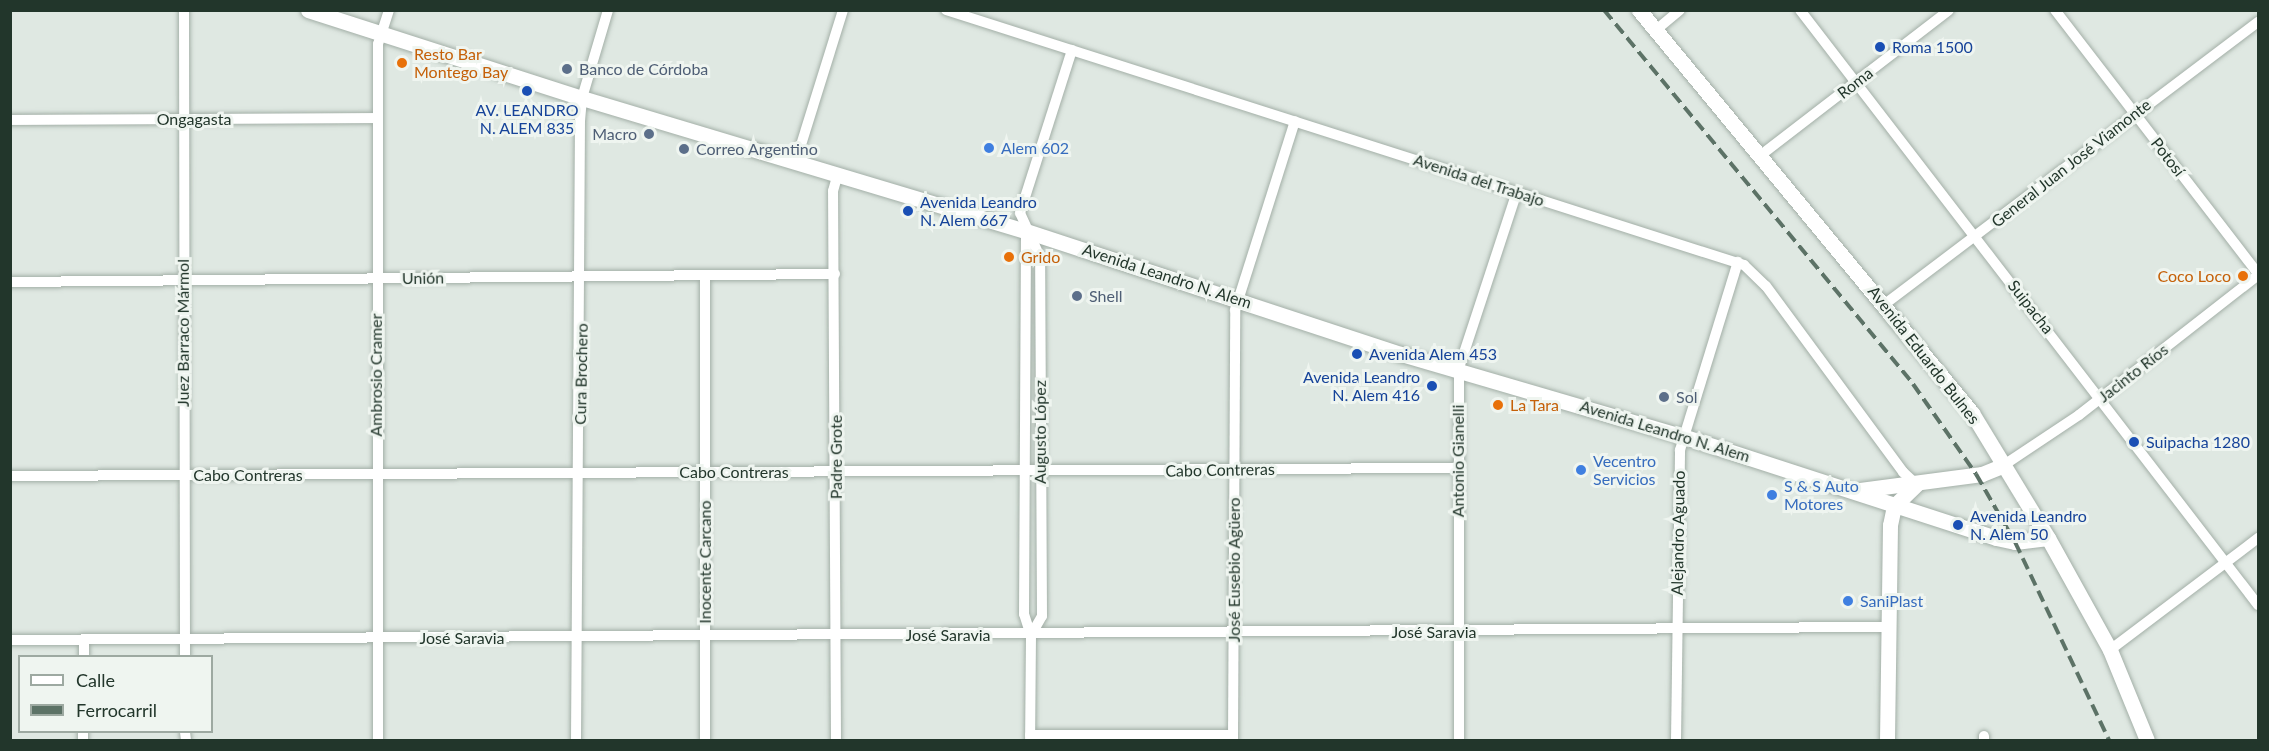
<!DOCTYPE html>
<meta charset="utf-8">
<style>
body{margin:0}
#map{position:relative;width:2269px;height:751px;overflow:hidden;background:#dfe8e2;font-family:Lato,sans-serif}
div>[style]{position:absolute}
.roads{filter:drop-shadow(0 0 2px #a3afa7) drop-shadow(0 0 2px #a3afa7)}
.minor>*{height:10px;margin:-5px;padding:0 5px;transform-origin:5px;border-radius:5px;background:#fff}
.secondary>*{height:15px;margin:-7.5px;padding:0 7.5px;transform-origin:7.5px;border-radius:7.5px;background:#fff}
.rail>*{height:4px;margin-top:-2px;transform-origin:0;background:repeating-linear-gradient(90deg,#5c7266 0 12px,transparent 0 18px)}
.dots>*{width:16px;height:16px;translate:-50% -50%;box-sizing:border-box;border:3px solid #eff5f0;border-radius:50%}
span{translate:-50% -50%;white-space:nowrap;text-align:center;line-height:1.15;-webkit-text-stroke:6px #eff5f0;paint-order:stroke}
.transit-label{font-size:16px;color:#164399}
.left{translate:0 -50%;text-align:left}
.right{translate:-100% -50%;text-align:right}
.food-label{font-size:16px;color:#c56008}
.service-label{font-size:16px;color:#4e5e75}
.street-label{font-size:16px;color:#22362b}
.shop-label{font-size:16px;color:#366cbe}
.frame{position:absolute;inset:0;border:12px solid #22362b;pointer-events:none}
.legend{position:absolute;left:18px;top:655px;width:195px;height:78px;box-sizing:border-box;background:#eff5f0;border:2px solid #9da9a1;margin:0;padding:8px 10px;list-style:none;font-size:18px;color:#22362b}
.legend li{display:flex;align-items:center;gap:12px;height:30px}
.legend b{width:30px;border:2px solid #9da9a1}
</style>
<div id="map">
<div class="roads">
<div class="minor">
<div style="left:184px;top:10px;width:646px;rotate:89.91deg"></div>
<div style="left:946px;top:10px;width:838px;rotate:17.72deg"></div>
<div style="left:1744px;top:265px;width:30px;rotate:44deg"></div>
<div style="left:1766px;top:286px;width:231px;rotate:53.6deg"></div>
<div style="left:1903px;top:472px;width:18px;rotate:43deg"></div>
<div style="left:1800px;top:10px;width:751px;rotate:52.41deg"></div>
<div style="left:2055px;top:10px;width:333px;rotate:52.4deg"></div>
<div style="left:1656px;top:30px;width:31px;rotate:-40deg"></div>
<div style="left:10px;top:120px;width:368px;rotate:-0.3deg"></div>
<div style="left:1761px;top:155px;width:237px;rotate:-37.6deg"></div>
<div style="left:796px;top:161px;width:158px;rotate:-72.7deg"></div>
<div style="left:1026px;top:234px;width:380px;rotate:90.3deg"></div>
<div style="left:1024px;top:614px;width:22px;rotate:72deg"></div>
<div style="left:1031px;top:635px;width:105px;rotate:90.5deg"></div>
<div style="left:705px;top:276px;width:464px;rotate:90deg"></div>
<div style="left:10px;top:282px;width:825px;rotate:-0.56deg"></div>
<div style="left:1885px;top:304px;width:468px;rotate:-37.1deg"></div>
<div style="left:2004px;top:465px;width:90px;rotate:-33.7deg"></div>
<div style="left:2079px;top:415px;width:227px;rotate:-38deg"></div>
<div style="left:10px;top:476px;width:1448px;rotate:-0.32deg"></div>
<div style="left:1031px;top:635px;width:22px;rotate:-60deg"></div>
<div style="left:1042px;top:616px;width:359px;rotate:-90.3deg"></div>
<div style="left:1040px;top:257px;width:48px;rotate:-114.4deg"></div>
<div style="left:1020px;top:213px;width:171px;rotate:-72.3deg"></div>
<div style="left:10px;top:640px;width:1876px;rotate:-0.4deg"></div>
<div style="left:2110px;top:650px;width:186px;rotate:-37.1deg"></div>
<div style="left:84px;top:656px;width:16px;rotate:-90deg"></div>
<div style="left:185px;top:732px;width:8px;rotate:83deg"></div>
<div style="left:1030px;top:735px;width:203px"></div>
<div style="left:83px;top:740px;width:8px;rotate:-90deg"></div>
<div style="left:378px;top:740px;width:696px;rotate:-90deg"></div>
<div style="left:378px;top:44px;width:36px;rotate:-72deg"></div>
<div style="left:576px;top:740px;width:619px;rotate:-89.63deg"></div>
<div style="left:580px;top:121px;width:23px;rotate:-85deg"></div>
<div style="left:582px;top:98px;width:92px;rotate:-73.5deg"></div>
<div style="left:836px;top:740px;width:549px;rotate:-90.31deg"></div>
<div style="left:833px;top:191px;width:18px;rotate:-74deg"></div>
<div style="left:1233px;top:740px;width:430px;rotate:-89.7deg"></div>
<div style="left:1235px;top:310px;width:198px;rotate:-72.4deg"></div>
<div style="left:1459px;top:740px;width:372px;rotate:-90deg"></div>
<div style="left:1459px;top:368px;width:185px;rotate:-71.8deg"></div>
<div style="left:1676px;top:740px;width:290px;rotate:-89.2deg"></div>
<div style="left:1680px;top:450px;width:197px;rotate:-72.9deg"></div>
<div style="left:1984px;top:740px;width:4px;rotate:-90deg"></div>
</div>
<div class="secondary">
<div style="left:308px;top:10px;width:288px;rotate:17.8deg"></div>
<div style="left:582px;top:98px;width:463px;rotate:16.7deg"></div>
<div style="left:1026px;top:231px;width:395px;rotate:18.2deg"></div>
<div style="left:1401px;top:354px;width:293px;rotate:16.3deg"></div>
<div style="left:1682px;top:436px;width:330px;rotate:18deg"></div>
<div style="left:1996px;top:538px;width:19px;rotate:12deg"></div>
<div style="left:2015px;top:542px;width:33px;rotate:-7deg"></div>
<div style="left:1639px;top:10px;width:523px;rotate:50.43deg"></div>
<div style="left:1972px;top:413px;width:146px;rotate:58.7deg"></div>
<div style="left:2048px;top:538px;width:128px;rotate:61deg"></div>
<div style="left:2110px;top:650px;width:97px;rotate:67.7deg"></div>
<div style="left:1860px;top:490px;width:123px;rotate:-7.5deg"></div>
<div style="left:1982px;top:474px;width:24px;rotate:-22deg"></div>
<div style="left:1887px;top:740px;width:215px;rotate:-89.2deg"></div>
<div style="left:1890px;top:525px;width:19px;rotate:-78deg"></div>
<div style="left:1894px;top:506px;width:32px;rotate:-44deg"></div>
</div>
</div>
<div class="rail">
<div style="left:1604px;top:10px;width:485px;rotate:50.4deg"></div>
<div style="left:1913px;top:384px;width:110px;rotate:55deg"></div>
<div style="left:1976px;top:474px;width:78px;rotate:60.2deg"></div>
<div style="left:2015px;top:542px;width:219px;rotate:64.6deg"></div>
</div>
<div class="dots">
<div style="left:1880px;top:47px;background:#1a4fb4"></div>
<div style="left:402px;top:63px;background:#e8710a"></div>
<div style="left:567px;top:69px;background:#5c6f8a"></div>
<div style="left:527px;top:91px;background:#1a4fb4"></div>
<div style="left:649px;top:134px;background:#5c6f8a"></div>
<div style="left:989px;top:148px;background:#3f7fe0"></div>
<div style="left:684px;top:149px;background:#5c6f8a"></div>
<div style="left:908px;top:211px;background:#1a4fb4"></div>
<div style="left:1009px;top:257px;background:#e8710a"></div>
<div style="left:2243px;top:276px;background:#e8710a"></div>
<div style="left:1077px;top:296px;background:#5c6f8a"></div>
<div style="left:1357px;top:354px;background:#1a4fb4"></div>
<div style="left:1432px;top:386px;background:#1a4fb4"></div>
<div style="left:1664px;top:397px;background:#5c6f8a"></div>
<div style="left:1498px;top:405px;background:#e8710a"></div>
<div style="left:2134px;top:442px;background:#1a4fb4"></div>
<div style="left:1581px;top:470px;background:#3f7fe0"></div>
<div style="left:1772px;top:495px;background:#3f7fe0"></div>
<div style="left:1958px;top:525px;background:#1a4fb4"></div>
<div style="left:1848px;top:601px;background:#3f7fe0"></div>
</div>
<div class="transit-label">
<span class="left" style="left:1892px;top:47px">Roma 1500</span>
<span style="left:527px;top:119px">AV. LEANDRO<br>N. ALEM 835</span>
<span class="left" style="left:920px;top:211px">Avenida Leandro<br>N. Alem 667</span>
<span class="left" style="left:1369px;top:354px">Avenida Alem 453</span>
<span class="right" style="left:1420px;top:386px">Avenida Leandro<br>N. Alem 416</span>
<span class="left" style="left:2146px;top:442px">Suipacha 1280</span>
<span class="left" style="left:1970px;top:525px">Avenida Leandro<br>N. Alem 50</span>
</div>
<div class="food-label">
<span class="left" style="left:414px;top:63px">Resto Bar<br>Montego Bay</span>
<span class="left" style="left:1021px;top:257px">Grido</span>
<span class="right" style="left:2231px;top:276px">Coco Loco</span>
<span class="left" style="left:1510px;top:405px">La Tara</span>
</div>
<div class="service-label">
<span class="left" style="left:579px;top:69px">Banco de Córdoba</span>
<span class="right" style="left:637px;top:134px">Macro</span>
<span class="left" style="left:696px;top:149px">Correo Argentino</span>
<span class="left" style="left:1089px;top:296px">Shell</span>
<span class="left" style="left:1676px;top:397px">Sol</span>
</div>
<div class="street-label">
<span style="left:1855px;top:83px;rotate:-38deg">Roma</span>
<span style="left:194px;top:119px">Ongagasta</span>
<span style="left:2168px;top:157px;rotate:52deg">Potosí</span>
<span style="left:2071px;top:163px;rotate:-38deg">General Juan José Viamonte</span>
<span style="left:1479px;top:180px;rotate:18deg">Avenida del Trabajo</span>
<span style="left:1167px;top:276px;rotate:18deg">Avenida Leandro N. Alem</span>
<span style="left:423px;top:278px;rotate:-1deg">Unión</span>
<span style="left:2031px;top:307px;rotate:52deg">Suipacha</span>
<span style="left:183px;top:333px;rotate:-90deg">Juez Barraco Mármol</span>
<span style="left:1924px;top:355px;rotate:52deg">Avenida Eduardo Bulnes</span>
<span style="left:2133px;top:373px;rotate:-38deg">Jacinto Ríos</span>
<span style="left:581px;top:374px;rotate:-89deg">Cura Brochero</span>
<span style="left:376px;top:375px;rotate:-90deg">Ambrosio Cramer</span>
<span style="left:1665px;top:431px;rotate:17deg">Avenida Leandro N. Alem</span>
<span style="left:1040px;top:432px;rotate:-90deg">Augusto López</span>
<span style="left:836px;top:457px;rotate:-90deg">Padre Grote</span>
<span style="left:1458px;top:461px;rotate:-90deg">Antonio Gianelli</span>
<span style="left:1220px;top:470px;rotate:-1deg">Cabo Contreras</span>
<span style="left:734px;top:472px">Cabo Contreras</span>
<span style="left:248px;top:475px">Cabo Contreras</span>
<span style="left:1678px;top:533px;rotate:-89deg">Alejandro Aguado</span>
<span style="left:705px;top:562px;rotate:-90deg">Inocente Carcano</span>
<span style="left:1234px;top:570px;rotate:-90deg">José Eusebio Agüero</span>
<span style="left:1434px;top:632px">José Saravia</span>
<span style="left:948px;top:635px">José Saravia</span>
<span style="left:462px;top:638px">José Saravia</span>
</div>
<div class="shop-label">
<span class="left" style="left:1001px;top:148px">Alem 602</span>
<span class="left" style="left:1593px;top:470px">Vecentro<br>Servicios</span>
<span class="left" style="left:1784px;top:495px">S &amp; S Auto<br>Motores</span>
<span class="left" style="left:1860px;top:601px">SaniPlast</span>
</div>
<div class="frame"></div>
<ul class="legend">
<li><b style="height:8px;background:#fff"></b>Calle</li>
<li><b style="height:8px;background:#5c7266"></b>Ferrocarril</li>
</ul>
</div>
